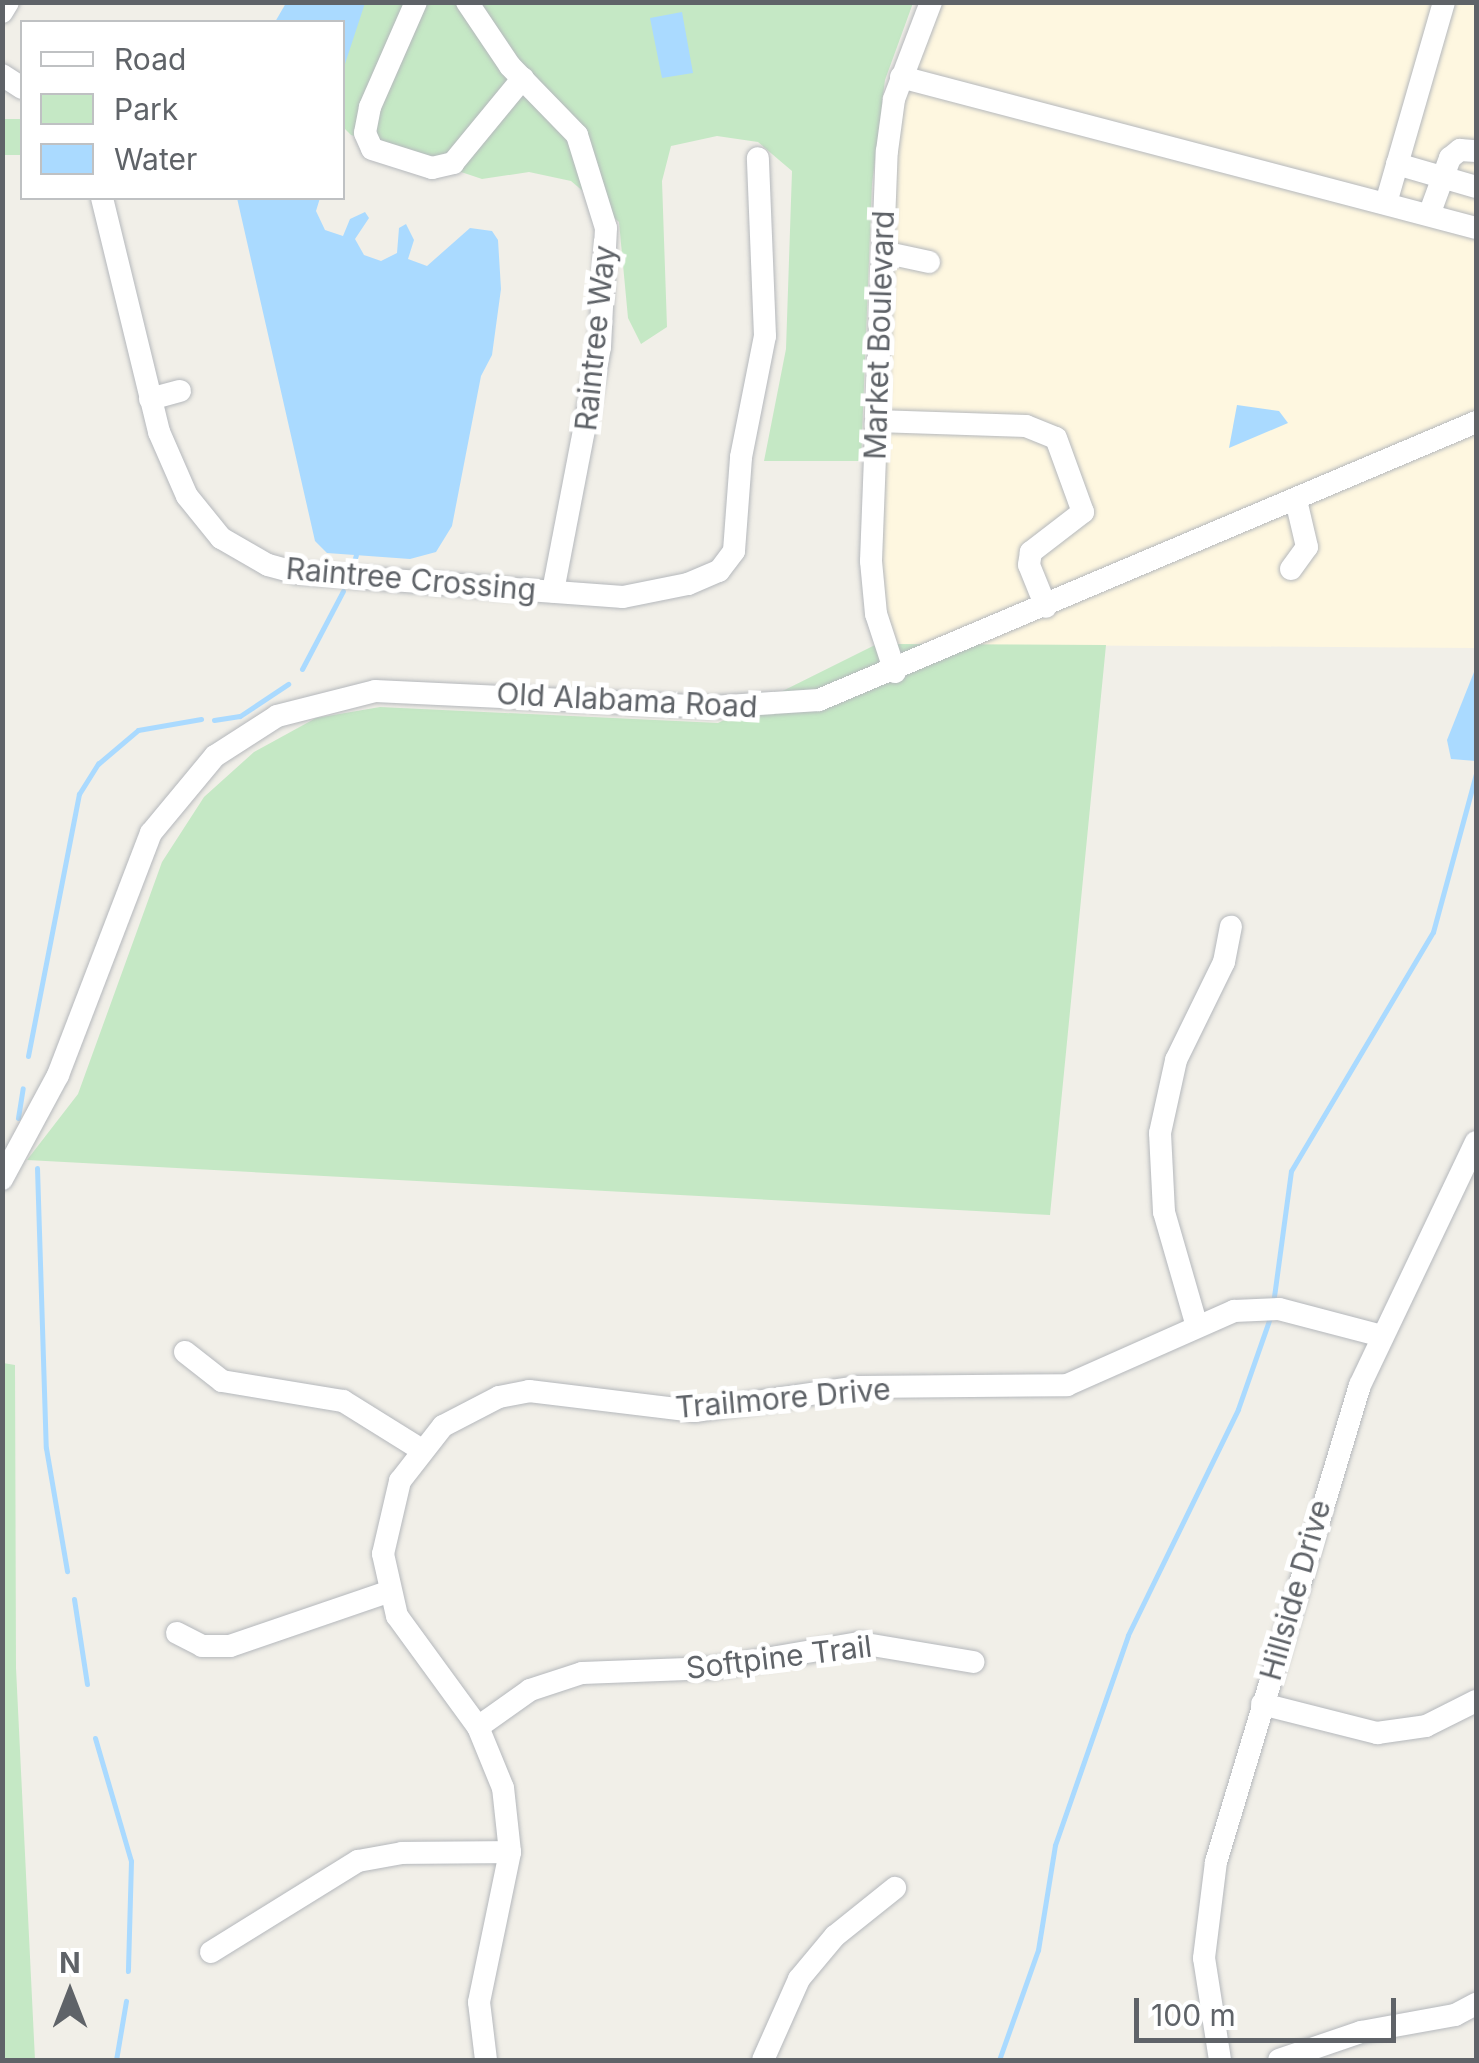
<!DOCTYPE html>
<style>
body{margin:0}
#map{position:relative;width:1479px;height:2063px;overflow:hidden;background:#f1efe8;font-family:Inter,sans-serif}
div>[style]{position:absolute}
.commercial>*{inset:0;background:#fef7e0}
.green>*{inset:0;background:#c5e8c5}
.water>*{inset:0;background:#aadaff}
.stream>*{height:5px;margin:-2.5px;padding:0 2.5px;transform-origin:2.5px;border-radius:2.5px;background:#aadaff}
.roads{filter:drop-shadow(0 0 2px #b5b8bc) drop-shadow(0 0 2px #b5b8bc)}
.minor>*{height:22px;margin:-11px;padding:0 11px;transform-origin:11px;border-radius:11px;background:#fff}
span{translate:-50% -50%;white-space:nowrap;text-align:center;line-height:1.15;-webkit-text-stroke:10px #fff;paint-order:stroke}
.street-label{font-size:30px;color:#5f6368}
.frame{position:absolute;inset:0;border:5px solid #5f6368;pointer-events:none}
.legend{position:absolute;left:20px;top:20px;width:325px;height:180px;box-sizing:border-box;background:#fff;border:2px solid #bfc1c3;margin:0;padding:12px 18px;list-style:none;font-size:30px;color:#5f6368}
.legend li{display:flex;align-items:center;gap:20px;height:50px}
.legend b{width:50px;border:2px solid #bfc1c3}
.north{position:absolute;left:20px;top:1943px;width:100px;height:100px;-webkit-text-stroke:8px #fff;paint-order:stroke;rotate:0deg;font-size:28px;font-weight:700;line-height:40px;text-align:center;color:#5f6368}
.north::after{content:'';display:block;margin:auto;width:35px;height:45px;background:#5f6368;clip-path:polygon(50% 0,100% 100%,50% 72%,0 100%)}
.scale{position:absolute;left:1134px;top:1998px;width:262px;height:45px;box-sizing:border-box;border:5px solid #5f6368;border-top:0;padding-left:12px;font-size:30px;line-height:35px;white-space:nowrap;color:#5f6368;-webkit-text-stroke:8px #fff;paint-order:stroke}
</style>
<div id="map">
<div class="commercial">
<div style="clip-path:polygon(925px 3px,1476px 3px,1476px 648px,877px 644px,899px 71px)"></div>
</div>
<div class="green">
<div style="clip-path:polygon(319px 3px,913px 3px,885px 80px,872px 184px,861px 461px,764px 461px,786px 349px,792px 171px,758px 142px,717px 136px,671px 146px,662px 181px,667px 327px,641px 344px,628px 318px,619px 222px,571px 181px,529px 172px,482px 179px,351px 135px,343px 127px,342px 22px)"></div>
<div style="clip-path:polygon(3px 119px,22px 119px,22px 155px,3px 155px)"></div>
<div style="clip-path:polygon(877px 644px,1106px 645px,1050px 1215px,27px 1160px,78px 1094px,162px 862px,204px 797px,254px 752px,316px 718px,380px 707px,718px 723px)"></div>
<div style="clip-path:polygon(3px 1363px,15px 1365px,16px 1668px,35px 2060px,2px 2060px)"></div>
</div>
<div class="water">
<div style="clip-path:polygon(286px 3px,365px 3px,343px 70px,342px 22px,275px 22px)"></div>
<div style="clip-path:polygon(682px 12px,693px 73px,662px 78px,650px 18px)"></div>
<div style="clip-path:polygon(237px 198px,320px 198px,316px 211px,325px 230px,343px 236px,350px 219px,365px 212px,369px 218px,355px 239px,364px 255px,381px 261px,397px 253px,399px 228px,406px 224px,414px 240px,408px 259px,427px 266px,470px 228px,492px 231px,498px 240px,501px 289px,492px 355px,481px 376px,452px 526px,436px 552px,410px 559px,327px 553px,315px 541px)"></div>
<div style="clip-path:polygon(1237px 405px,1279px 411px,1288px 423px,1229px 448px)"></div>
<div style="clip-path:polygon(1476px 667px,1476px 761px,1451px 759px,1447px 740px)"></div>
</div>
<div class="stream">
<div style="left:354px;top:561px;width:6px;rotate:-72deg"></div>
<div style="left:302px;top:669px;width:88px;rotate:-62.3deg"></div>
<div style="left:214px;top:720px;width:26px;rotate:-9deg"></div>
<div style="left:240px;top:716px;width:58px;rotate:-33.7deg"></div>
<div style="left:28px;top:1056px;width:267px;rotate:-79deg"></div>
<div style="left:79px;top:794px;width:36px;rotate:-58deg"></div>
<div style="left:98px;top:764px;width:52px;rotate:-40.4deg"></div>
<div style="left:138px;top:730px;width:64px;rotate:-9.9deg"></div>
<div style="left:18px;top:1118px;width:30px;rotate:-81deg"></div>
<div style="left:37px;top:1168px;width:280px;rotate:88.2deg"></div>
<div style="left:46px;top:1448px;width:125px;rotate:80.3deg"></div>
<div style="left:1273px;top:1304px;width:134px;rotate:-82.3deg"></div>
<div style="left:1291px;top:1171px;width:278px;rotate:-59.3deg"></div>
<div style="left:1433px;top:932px;width:164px;rotate:-74.8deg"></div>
<div style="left:74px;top:1599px;width:86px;rotate:81.3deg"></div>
<div style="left:95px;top:1738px;width:128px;rotate:73.7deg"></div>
<div style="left:131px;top:1861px;width:110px;rotate:91.6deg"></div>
<div style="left:116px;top:2060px;width:60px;rotate:-80.4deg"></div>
<div style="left:999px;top:2060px;width:117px;rotate:-70.5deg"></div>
<div style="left:1038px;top:1950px;width:106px;rotate:-80.8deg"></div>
<div style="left:1055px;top:1845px;width:222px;rotate:-70.8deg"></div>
<div style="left:1128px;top:1635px;width:251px;rotate:-64deg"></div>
<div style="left:1238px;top:1409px;width:100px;rotate:-70.7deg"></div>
</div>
<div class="roads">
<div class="minor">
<div style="left:416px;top:2px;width:115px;rotate:113.7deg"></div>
<div style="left:370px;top:107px;width:26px;rotate:101deg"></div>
<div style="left:365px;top:133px;width:17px;rotate:66deg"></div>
<div style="left:372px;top:149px;width:63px;rotate:17.6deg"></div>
<div style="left:432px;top:168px;width:22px;rotate:-13deg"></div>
<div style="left:453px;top:163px;width:110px;rotate:-50.5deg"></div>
<div style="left:467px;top:2px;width:77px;rotate:56.1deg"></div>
<div style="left:510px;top:66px;width:96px;rotate:45.8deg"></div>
<div style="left:577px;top:135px;width:97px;rotate:72.7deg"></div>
<div style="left:606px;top:228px;width:119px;rotate:92.9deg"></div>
<div style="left:600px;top:347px;width:249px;rotate:100.9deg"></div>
<div style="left:2px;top:12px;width:12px;rotate:-59deg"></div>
<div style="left:2px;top:75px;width:24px;rotate:33deg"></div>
<div style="left:901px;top:77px;width:594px;rotate:14.71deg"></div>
<div style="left:1397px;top:164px;width:82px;rotate:16.2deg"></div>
<div style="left:102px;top:198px;width:241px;rotate:76.3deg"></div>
<div style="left:159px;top:432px;width:70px;rotate:66.4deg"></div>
<div style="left:187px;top:496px;width:54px;rotate:51deg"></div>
<div style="left:221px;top:538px;width:54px;rotate:29.9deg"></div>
<div style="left:268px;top:565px;width:30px;rotate:15deg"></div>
<div style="left:297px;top:573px;width:327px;rotate:4.2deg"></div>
<div style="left:623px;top:597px;width:66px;rotate:-11.3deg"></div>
<div style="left:688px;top:584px;width:34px;rotate:-23deg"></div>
<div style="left:719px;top:571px;width:25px;rotate:-53deg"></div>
<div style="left:734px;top:551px;width:94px;rotate:-85.7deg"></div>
<div style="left:741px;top:457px;width:123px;rotate:-78.8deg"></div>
<div style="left:765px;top:336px;width:178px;rotate:-92.3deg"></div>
<div style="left:1386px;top:203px;width:209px;rotate:-73.9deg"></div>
<div style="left:1429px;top:215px;width:61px;rotate:-69.8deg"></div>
<div style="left:1450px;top:158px;width:13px;rotate:-39deg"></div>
<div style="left:1460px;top:150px;width:16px;rotate:4deg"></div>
<div style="left:883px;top:252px;width:47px;rotate:12.3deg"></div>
<div style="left:150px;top:399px;width:31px;rotate:-15deg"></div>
<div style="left:876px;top:421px;width:150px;rotate:1.9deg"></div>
<div style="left:1026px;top:426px;width:32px;rotate:22deg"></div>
<div style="left:1056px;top:438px;width:79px;rotate:70deg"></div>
<div style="left:1083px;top:512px;width:66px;rotate:142.4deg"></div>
<div style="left:1031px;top:552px;width:13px;rotate:99deg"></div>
<div style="left:1029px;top:565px;width:45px;rotate:68deg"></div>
<div style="left:1291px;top:569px;width:27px;rotate:-54deg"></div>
<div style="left:1307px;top:547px;width:48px;rotate:-103.2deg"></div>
<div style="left:895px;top:672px;width:61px;rotate:-108.1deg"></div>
<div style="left:876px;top:614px;width:53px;rotate:-95.4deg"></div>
<div style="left:871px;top:561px;width:410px;rotate:-87.8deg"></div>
<div style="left:887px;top:151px;width:52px;rotate:-82.3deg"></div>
<div style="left:894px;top:99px;width:104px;rotate:-69.1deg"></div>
<div style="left:2px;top:1179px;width:118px;rotate:-61.7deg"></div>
<div style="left:58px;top:1075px;width:259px;rotate:-69deg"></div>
<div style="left:151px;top:833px;width:100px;rotate:-50.3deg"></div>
<div style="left:215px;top:756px;width:74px;rotate:-32.8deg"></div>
<div style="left:277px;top:716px;width:101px;rotate:-14.3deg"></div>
<div style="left:375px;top:691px;width:338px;rotate:2.7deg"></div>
<div style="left:713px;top:707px;width:106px;rotate:-3.8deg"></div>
<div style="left:819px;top:700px;width:713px;rotate:-22.93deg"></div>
<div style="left:1196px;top:1323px;width:116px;rotate:-106.1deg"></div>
<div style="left:1164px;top:1212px;width:79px;rotate:-92.9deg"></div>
<div style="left:1160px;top:1133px;width:75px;rotate:-77.6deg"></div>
<div style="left:1176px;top:1060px;width:109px;rotate:-63.9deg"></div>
<div style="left:1224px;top:962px;width:36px;rotate:-79deg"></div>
<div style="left:185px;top:1352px;width:47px;rotate:38.1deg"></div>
<div style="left:222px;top:1381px;width:123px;rotate:9.4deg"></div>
<div style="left:343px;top:1401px;width:91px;rotate:31.9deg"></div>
<div style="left:177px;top:1633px;width:28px;rotate:27deg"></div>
<div style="left:202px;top:1646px;width:28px"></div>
<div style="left:230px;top:1646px;width:167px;rotate:-18.9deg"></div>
<div style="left:1262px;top:1704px;width:119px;rotate:14.2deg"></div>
<div style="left:1377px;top:1733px;width:49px;rotate:-8.1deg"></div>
<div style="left:1426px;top:1726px;width:56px;rotate:-26.6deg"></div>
<div style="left:478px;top:1727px;width:64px;rotate:-35.4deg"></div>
<div style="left:530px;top:1690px;width:55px;rotate:-18.1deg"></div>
<div style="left:582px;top:1673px;width:131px;rotate:-2.2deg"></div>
<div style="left:713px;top:1668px;width:149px;rotate:-9.7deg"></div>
<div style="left:860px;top:1643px;width:115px;rotate:9.5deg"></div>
<div style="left:211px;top:1952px;width:173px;rotate:-31.8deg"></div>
<div style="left:358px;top:1861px;width:45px;rotate:-10.3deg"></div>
<div style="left:402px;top:1853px;width:108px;rotate:-0.5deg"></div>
<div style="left:486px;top:2060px;width:58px;rotate:-96.9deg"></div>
<div style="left:479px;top:2002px;width:153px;rotate:-78.3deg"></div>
<div style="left:510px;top:1852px;width:64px;rotate:-96.2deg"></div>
<div style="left:503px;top:1788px;width:66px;rotate:-112.3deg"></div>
<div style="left:478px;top:1727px;width:137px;rotate:-126.1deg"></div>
<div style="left:397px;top:1616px;width:64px;rotate:-102.7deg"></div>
<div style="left:383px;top:1554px;width:75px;rotate:-76.9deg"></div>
<div style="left:400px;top:1481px;width:70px;rotate:-52deg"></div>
<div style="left:443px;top:1426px;width:63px;rotate:-27.4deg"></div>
<div style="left:499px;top:1397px;width:31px;rotate:-11deg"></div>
<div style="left:529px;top:1391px;width:167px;rotate:6.9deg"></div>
<div style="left:695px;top:1411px;width:164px;rotate:-8.4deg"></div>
<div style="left:857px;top:1387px;width:210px;rotate:-0.5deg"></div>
<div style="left:1067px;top:1385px;width:183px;rotate:-23.9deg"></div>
<div style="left:1234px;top:1311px;width:45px;rotate:-2.5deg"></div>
<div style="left:1279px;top:1309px;width:106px;rotate:14.7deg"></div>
<div style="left:763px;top:2060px;width:89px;rotate:-66deg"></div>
<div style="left:799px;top:1979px;width:56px;rotate:-50.1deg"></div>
<div style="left:835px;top:1936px;width:77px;rotate:-38.7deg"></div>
<div style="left:1220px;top:2060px;width:103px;rotate:-98.9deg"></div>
<div style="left:1204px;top:1958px;width:97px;rotate:-82.9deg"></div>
<div style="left:1216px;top:1862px;width:498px;rotate:-73.2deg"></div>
<div style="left:1360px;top:1385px;width:269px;rotate:-64.5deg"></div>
<div style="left:1279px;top:2060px;width:87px;rotate:-18.9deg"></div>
<div style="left:1361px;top:2032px;width:96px;rotate:-10.3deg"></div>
<div style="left:1455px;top:2015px;width:24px;rotate:-28deg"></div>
</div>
</div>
<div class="street-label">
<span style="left:879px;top:335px;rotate:-88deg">Market Boulevard</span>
<span style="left:595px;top:338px;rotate:-84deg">Raintree Way</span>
<span style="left:411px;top:579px;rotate:5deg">Raintree Crossing</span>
<span style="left:627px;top:700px;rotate:3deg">Old Alabama Road</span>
<span style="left:783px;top:1398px;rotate:-5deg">Trailmore Drive</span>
<span style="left:1295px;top:1590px;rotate:-74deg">Hillside Drive</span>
<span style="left:779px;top:1657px;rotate:-7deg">Softpine Trail</span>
</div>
<div class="frame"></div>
<ul class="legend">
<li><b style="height:12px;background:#fff"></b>Road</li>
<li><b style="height:28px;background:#c5e8c5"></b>Park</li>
<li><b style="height:28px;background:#aadaff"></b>Water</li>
</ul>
<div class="north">N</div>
<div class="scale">100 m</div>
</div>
